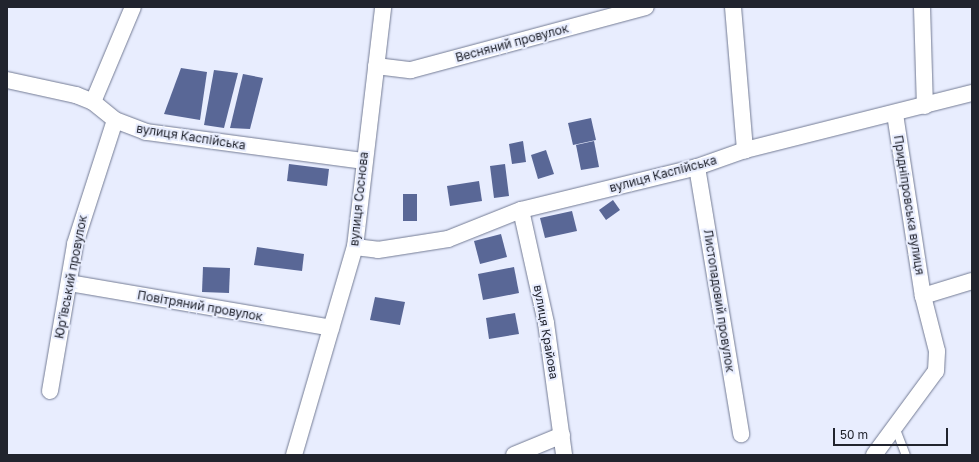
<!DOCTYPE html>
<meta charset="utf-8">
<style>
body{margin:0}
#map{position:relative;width:979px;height:462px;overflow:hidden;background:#e8edfe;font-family:"Golos Text",sans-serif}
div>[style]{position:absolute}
.building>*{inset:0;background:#596796}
.roads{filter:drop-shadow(0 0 1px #737b94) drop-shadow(0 0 1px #737b94)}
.service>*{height:8px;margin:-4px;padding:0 4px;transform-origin:4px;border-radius:4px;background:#fff}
.minor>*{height:16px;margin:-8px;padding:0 8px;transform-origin:8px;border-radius:8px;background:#fff}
span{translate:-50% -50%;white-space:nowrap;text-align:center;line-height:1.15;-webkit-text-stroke:4px #e8edfe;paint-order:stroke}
.street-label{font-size:12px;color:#21242e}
.frame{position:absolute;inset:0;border:8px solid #21242e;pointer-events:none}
.scale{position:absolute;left:833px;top:428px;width:115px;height:18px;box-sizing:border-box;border:2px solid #21242e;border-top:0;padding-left:5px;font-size:12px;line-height:14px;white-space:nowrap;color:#21242e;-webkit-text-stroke:3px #e8edfe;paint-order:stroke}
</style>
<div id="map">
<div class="building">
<div style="clip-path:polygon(181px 68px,207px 72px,200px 120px,164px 114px)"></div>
<div style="clip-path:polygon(214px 70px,238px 73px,224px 128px,204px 125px)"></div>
<div style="clip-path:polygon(243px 74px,263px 78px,250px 129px,230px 128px)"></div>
<div style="clip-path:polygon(591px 118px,596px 140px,573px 145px,568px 123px)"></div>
<div style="clip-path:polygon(523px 141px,526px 162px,512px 164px,509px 144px)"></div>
<div style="clip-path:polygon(594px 141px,599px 167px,581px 170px,576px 145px)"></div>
<div style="clip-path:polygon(546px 150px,554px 174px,538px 179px,531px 155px)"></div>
<div style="clip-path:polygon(289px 164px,329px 169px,327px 186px,287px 181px)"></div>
<div style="clip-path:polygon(505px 164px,509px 196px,494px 198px,490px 166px)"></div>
<div style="clip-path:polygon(479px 181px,482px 201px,450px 206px,447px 186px)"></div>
<div style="clip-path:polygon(403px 194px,417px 194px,417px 221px,403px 221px)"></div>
<div style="clip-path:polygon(613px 200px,620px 210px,606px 220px,599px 210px)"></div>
<div style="clip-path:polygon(572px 211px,577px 231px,545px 238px,540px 218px)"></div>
<div style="clip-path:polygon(501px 234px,507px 257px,480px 264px,474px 241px)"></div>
<div style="clip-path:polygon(257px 247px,304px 254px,302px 271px,254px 265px)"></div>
<div style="clip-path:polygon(203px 267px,230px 268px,229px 293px,202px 292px)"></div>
<div style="clip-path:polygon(514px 267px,519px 293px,483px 300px,478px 274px)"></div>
<div style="clip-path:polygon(375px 297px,405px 302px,400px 325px,370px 320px)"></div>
<div style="clip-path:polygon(515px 313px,519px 334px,489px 339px,486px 318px)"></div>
</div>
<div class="roads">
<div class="service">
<div style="left:895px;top:427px;width:30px;rotate:69deg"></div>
</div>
<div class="minor">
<div style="left:733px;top:7px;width:144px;rotate:85.2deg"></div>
<div style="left:922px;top:7px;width:99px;rotate:88.3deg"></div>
<div style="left:376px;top:66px;width:35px;rotate:7deg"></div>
<div style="left:411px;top:70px;width:243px;rotate:-15deg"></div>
<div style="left:7px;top:80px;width:71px;rotate:12.3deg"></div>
<div style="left:76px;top:95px;width:18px;rotate:22deg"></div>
<div style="left:93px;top:102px;width:28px;rotate:39deg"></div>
<div style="left:115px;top:120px;width:33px;rotate:21deg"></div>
<div style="left:146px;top:132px;width:218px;rotate:7.6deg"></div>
<div style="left:93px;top:102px;width:103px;rotate:-67.2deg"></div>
<div style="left:895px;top:114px;width:184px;rotate:81.3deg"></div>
<div style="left:697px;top:167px;width:271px;rotate:80.6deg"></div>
<div style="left:521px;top:210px;width:116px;rotate:77.5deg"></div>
<div style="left:546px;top:323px;width:133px;rotate:82.2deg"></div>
<div style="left:355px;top:247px;width:23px;rotate:7deg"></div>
<div style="left:378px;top:250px;width:71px;rotate:-8.9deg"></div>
<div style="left:448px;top:239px;width:79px;rotate:-21.7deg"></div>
<div style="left:521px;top:210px;width:181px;rotate:-13.7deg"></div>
<div style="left:697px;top:167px;width:51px;rotate:-19.5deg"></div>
<div style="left:745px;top:150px;width:234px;rotate:-14.1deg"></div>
<div style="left:69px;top:283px;width:266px;rotate:9.7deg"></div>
<div style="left:50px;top:391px;width:149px;rotate:-80.3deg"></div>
<div style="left:75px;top:244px;width:130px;rotate:-72.1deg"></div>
<div style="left:294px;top:455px;width:217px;rotate:-73.7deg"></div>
<div style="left:355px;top:247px;width:242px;rotate:-83.3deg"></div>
<div style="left:514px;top:455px;width:52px;rotate:-22.6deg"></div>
<div style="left:874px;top:455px;width:104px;rotate:-53.6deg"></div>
<div style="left:936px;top:371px;width:20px;rotate:-87deg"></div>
<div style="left:937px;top:351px;width:57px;rotate:-104.3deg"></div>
<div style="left:923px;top:296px;width:51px;rotate:-17deg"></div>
</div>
</div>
<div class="street-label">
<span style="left:512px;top:43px;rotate:-15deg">Весняний провулок</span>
<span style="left:191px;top:137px;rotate:9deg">вулиця Каспійська</span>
<span style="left:663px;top:174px;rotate:-15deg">вулиця Каспійська</span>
<span style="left:359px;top:199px;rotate:-84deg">вулиця Соснова</span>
<span style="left:909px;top:205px;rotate:81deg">Придніпровська вулиця</span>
<span style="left:71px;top:277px;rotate:-79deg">Юр’ївський провулок</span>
<span style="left:719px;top:301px;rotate:81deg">Листопадовий провулок</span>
<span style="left:200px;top:306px;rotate:10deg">Повітряний провулок</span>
<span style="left:546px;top:332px;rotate:80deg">вулиця Крайова</span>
</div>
<div class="frame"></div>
<div class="scale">50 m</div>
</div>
